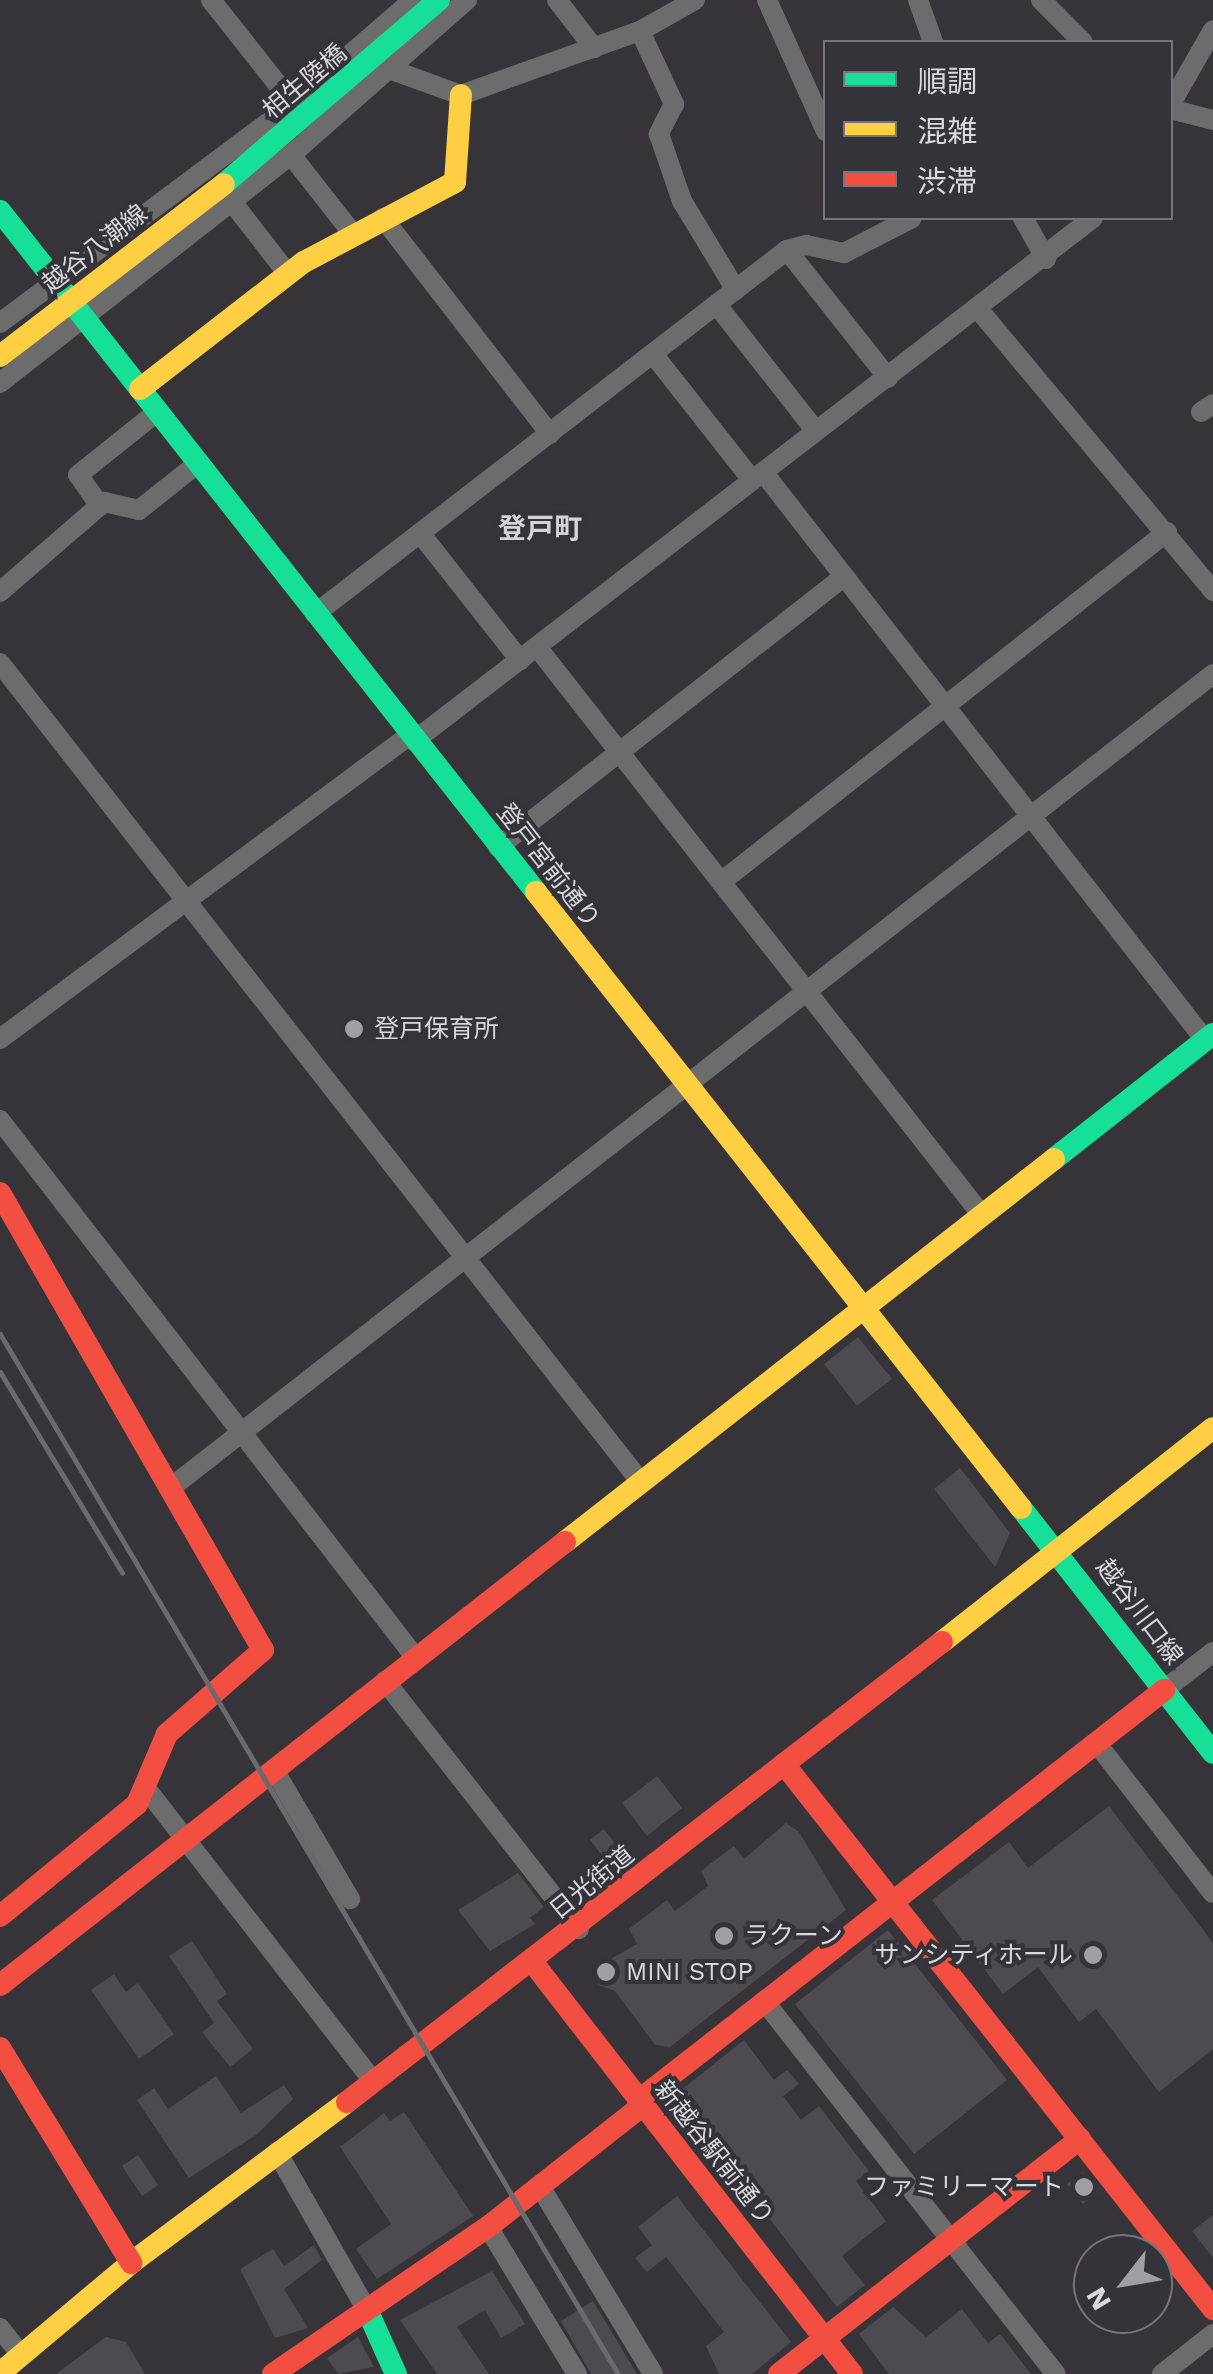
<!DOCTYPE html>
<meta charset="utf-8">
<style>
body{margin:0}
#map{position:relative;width:1213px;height:2374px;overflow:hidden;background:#363439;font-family:"Work Sans","Noto Sans JP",sans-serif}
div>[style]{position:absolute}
.building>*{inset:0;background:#4d4b4f}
.street>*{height:20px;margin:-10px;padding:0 10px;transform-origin:10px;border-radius:10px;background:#6d6c6d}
.fast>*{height:22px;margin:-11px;padding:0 11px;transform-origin:11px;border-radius:11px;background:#16e098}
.slow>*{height:22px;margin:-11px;padding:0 11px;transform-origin:11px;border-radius:11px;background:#ffcf43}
.jam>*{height:22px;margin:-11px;padding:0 11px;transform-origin:11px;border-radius:11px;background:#f24e42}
.rail>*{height:5px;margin:-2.5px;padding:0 2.5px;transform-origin:2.5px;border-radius:2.5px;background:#6c6a6c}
.slow-bridge>*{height:22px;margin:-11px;padding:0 11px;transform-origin:11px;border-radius:11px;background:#ffcf43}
.dots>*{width:28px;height:28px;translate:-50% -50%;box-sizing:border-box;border:5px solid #35333a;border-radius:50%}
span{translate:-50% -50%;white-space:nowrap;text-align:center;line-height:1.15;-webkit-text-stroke:8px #35333a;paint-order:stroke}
.street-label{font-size:25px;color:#dad8dd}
.poi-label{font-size:25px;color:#dad8dd}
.left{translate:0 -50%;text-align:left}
.right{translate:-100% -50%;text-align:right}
.neighbourhood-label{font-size:28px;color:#d5d2da;font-weight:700}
.legend{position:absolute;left:823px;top:40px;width:350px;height:180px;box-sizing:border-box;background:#35333a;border:2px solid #77757b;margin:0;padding:12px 18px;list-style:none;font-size:30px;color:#dad8dd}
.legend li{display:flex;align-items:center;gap:20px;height:50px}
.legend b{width:50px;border:2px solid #77757b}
.north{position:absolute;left:1073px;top:2234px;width:100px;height:100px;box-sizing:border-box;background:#35333a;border:2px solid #77757b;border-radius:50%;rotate:239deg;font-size:28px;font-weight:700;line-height:40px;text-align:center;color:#dad8dd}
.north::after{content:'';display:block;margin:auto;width:35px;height:45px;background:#a19fa4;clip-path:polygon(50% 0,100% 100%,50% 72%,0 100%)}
</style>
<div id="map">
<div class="building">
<div style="clip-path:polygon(858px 1337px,892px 1379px,857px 1406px,824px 1364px)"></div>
<div style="clip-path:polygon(960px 1468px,1010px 1533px,995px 1567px,934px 1489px)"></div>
<div style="clip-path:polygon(657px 1776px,682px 1808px,647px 1836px,622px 1803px)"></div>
<div style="clip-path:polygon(1109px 1806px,1213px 1943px,1213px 2049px,1159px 2092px,1096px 2009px,1079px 2022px,1038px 1967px,1003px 1994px,932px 1900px,1009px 1842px,1028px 1868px)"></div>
<div style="clip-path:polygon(786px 1823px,799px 1832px,846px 1910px,670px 2047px,655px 2045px,615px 1991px,598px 1985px,597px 1967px,637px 1944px,629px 1929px,667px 1900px,675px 1911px,708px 1886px,701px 1871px,734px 1846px,744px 1859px)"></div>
<div style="clip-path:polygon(604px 1829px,625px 1857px,611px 1867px,590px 1840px)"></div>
<div style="clip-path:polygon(518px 1873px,544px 1907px,530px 1918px,535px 1924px,490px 1951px,458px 1910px)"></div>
<div style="clip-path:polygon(888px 1930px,1007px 2080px,914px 2154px,795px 2004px)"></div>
<div style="clip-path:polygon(192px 1941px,227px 1994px,217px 2001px,253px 2049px,230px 2067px,202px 2032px,214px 2023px,169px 1956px)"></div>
<div style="clip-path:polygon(114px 1974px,126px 1992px,138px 1983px,174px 2034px,139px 2059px,91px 1990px)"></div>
<div style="clip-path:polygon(744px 2040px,774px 2080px,787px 2070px,799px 2084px,783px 2096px,801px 2120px,819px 2106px,869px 2171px,856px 2181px,886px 2221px,842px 2256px,865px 2285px,837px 2307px,675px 2095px)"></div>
<div style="clip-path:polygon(216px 2076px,241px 2113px,284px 2085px,293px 2099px,256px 2135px,189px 2178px,137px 2100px,154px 2088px,168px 2109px)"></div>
<div style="clip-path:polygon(404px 2112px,473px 2216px,377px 2279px,356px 2249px,391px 2224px,340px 2147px,384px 2113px,390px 2121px)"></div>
<div style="clip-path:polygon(138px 2155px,158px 2185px,142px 2196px,122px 2166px)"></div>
<div style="clip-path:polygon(1083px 2172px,1098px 2192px,1083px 2204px,1067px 2184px)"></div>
<div style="clip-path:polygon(677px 2196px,791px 2342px,752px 2374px,719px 2374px,706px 2346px,724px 2332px,666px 2257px,647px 2272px,635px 2258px,652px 2245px,638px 2227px)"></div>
<div style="clip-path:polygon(1213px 2215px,1213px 2258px,1192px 2231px)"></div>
<div style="clip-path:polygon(314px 2245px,322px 2260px,284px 2289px,308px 2328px,275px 2338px,240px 2269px,273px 2249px,284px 2266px)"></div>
<div style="clip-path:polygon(492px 2271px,525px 2324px,501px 2338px,485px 2310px,457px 2327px,489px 2374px,437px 2374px,400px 2320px)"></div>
<div style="clip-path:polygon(593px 2301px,637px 2374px,591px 2374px,561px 2321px)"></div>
<div style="clip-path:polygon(893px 2307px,926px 2337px,962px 2309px,988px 2343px,1000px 2334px,1031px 2374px,889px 2374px,859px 2334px)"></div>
<div style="clip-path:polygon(106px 2337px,126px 2342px,145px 2374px,56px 2374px)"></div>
<div style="clip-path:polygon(358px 2337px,374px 2367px,338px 2374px,327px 2358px)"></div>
</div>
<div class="street">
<div style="left:211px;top:0;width:132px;rotate:51.7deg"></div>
<div style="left:557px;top:0;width:61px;rotate:52.4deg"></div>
<div style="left:767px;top:0;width:144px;rotate:65.8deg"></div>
<div style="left:918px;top:0;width:45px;rotate:70.3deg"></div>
<div style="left:1041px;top:0;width:59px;rotate:45deg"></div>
<div style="left:640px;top:31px;width:81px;rotate:65deg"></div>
<div style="left:674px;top:104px;width:34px;rotate:117deg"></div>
<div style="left:659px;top:134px;width:71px;rotate:71.1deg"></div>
<div style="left:682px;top:201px;width:104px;rotate:58.8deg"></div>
<div style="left:392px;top:70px;width:73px;rotate:19.9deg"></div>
<div style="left:461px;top:95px;width:190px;rotate:-19.7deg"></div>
<div style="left:640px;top:31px;width:63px;rotate:-29.4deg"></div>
<div style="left:1170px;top:105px;width:86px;rotate:-60.2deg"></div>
<div style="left:1170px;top:109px;width:44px;rotate:14.3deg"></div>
<div style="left:291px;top:155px;width:100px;rotate:51.9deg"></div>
<div style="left:232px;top:202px;width:91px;rotate:52.1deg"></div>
<div style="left:383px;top:218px;width:273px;rotate:52.3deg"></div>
<div style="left:1023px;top:218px;width:47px;rotate:60.7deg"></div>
<div style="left:787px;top:250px;width:163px;rotate:51.7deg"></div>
<div style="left:717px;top:305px;width:159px;rotate:51.9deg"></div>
<div style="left:979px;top:310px;width:366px;rotate:50.2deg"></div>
<div style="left:0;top:323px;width:366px;rotate:-36.8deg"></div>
<div style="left:293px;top:104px;width:159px;rotate:-40.9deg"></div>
<div style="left:653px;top:354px;width:160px;rotate:51.8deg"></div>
<div style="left:0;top:383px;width:370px;rotate:-38.1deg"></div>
<div style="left:291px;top:155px;width:235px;rotate:-41.4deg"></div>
<div style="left:1201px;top:412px;width:14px;rotate:-34deg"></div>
<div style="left:763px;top:472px;width:720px;rotate:52.11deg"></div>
<div style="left:100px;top:506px;width:38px;rotate:-125deg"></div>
<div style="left:78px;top:475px;width:101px;rotate:-38.6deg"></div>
<div style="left:420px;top:533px;width:162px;rotate:51.8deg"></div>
<div style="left:0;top:592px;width:138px;rotate:-40.9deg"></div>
<div style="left:104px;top:502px;width:36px;rotate:13deg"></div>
<div style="left:139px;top:510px;width:74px;rotate:-38.4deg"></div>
<div style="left:315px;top:614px;width:596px;rotate:-37.64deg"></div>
<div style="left:787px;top:250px;width:20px;rotate:-15deg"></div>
<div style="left:806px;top:245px;width:39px;rotate:12deg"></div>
<div style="left:844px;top:253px;width:76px;rotate:-27.2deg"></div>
<div style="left:537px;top:647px;width:720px;rotate:51.94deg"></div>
<div style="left:0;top:663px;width:1039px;rotate:51.96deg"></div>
<div style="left:414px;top:741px;width:857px;rotate:-37.61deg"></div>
<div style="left:498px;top:847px;width:439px;rotate:-38deg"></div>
<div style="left:721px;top:882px;width:567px;rotate:-38.12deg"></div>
<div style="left:0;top:1039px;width:510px;rotate:-36.56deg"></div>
<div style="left:0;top:1120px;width:679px;rotate:52.3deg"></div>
<div style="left:173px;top:1486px;width:1319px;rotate:-37.98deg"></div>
<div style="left:385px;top:1681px;width:315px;rotate:52deg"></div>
<div style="left:1164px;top:1690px;width:62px;rotate:-37.8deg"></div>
<div style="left:1098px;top:1745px;width:187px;rotate:52.2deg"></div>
<div style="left:274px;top:1770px;width:150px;rotate:59.5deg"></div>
<div style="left:148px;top:1791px;width:367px;rotate:52.2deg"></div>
<div style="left:765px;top:2002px;width:472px;rotate:52deg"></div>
<div style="left:277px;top:2152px;width:184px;rotate:60.4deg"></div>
<div style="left:541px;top:2188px;width:217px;rotate:58.9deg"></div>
<div style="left:488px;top:2227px;width:172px;rotate:58.8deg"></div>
<div style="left:0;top:2328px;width:34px;rotate:52deg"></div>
<div style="left:1162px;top:2374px;width:65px;rotate:-38.1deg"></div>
</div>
<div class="fast">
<div style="left:224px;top:184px;width:283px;rotate:-40.6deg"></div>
<div style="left:0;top:211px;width:867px;rotate:51.79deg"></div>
<div style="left:1054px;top:1159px;width:202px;rotate:-38.2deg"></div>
<div style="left:1021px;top:1508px;width:311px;rotate:51.9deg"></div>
<div style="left:368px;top:2312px;width:68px;rotate:65.7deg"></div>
</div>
<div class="slow">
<div style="left:140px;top:389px;width:207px;rotate:-37.8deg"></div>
<div style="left:304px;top:262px;width:171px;rotate:-27.9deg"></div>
<div style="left:455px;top:182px;width:87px;rotate:-86.1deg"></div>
<div style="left:536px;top:892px;width:784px;rotate:51.79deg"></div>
<div style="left:565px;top:1542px;width:621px;rotate:-38.07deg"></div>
<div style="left:942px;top:1642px;width:345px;rotate:-38.3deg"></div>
<div style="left:0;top:2373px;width:171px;rotate:-40deg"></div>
<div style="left:131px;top:2263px;width:269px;rotate:-36.7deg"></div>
</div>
<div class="jam">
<div style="left:0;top:1193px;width:527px;rotate:60.08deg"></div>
<div style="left:263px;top:1650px;width:128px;rotate:138.8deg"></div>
<div style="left:167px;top:1734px;width:76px;rotate:113.2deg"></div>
<div style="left:137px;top:1804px;width:177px;rotate:140.7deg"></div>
<div style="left:784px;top:1764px;width:694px;rotate:51.79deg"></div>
<div style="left:534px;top:1964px;width:519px;rotate:52.2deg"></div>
<div style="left:0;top:1985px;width:718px;rotate:-38.1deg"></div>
<div style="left:0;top:2048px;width:252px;rotate:58.6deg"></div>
<div style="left:638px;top:2101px;width:668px;rotate:-38deg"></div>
<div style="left:347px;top:2102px;width:752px;rotate:-37.71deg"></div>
<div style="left:273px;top:2374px;width:260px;rotate:-34.4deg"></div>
<div style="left:488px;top:2227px;width:196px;rotate:-38.2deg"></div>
<div style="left:779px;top:2374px;width:382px;rotate:-38deg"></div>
</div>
<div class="rail">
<div style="left:0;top:1334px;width:1210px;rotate:59.28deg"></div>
<div style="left:0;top:1372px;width:235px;rotate:58.7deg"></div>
</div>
<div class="slow-bridge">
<div style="left:0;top:356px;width:282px;rotate:-37.5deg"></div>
</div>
<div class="dots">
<div style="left:354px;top:1029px;background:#a19fa4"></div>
<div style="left:724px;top:1936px;background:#a19fa4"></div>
<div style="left:1093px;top:1955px;background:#a19fa4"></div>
<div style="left:606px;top:1972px;background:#a19fa4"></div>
<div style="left:1084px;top:2187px;background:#a19fa4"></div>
</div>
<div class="street-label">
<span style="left:305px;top:82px;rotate:-40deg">相生陸橋</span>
<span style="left:95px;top:249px;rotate:-38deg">越谷八潮線</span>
<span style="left:548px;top:866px;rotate:52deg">登戸宮前通り</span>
<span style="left:1139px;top:1612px;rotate:53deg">越谷川口線</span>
<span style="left:592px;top:1883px;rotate:-39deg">日光街道</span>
<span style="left:714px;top:2153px;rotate:52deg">新越谷駅前通り</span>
</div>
<div class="poi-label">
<span class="left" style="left:374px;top:1029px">登戸保育所</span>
<span class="left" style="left:744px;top:1936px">ラクーン</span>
<span class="right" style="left:1073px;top:1955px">サンシティホール</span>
<span class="left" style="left:626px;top:1972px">MINI STOP</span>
<span class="right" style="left:1064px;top:2187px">ファミリーマート</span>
</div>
<div class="neighbourhood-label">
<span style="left:540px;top:529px">登戸町</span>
</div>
<ul class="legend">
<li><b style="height:12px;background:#16e098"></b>順調</li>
<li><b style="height:12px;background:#ffcf43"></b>混雑</li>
<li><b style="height:12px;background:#f24e42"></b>渋滞</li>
</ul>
<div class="north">N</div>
</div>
